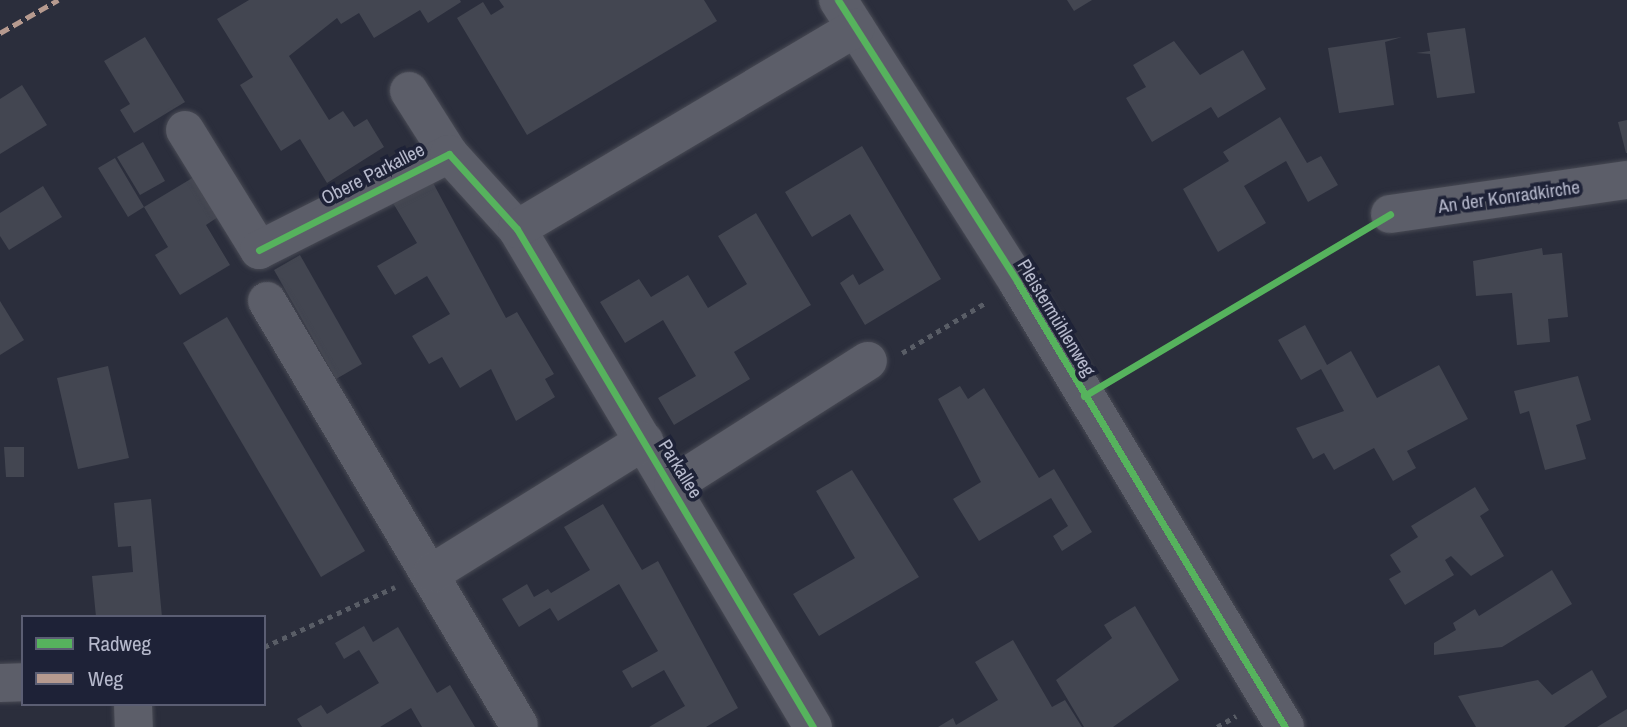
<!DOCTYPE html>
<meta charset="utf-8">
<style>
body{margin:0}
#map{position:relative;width:1627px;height:727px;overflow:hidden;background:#2b2e3c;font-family:"Archivo Narrow",sans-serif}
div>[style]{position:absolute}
.building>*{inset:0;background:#434651}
.path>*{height:4.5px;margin-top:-2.25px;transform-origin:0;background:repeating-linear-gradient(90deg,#595d66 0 5px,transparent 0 10px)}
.roads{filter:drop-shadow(0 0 2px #484a54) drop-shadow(0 0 2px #484a54)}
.minor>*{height:38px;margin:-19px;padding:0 19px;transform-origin:19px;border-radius:19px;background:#5c5e69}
.quiet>*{height:5px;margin-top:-2.5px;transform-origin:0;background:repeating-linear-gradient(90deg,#b69a8f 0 10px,transparent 0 15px)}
.cycleway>*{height:7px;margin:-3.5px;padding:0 3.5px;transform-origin:3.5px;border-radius:3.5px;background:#56b35d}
span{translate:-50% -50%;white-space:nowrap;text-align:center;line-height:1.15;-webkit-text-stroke:7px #1e2237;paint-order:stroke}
.street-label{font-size:19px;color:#b6b9cc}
.legend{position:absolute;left:21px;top:615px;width:245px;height:91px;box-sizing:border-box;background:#1e2237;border:2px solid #5b5e73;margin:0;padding:9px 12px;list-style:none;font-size:21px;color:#b6b9cc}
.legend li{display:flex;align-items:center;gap:14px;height:35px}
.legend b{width:35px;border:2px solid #5b5e73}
</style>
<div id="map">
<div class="building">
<div style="clip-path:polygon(249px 0,460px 0,461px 2px,428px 23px,420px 10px,374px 38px,359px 13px,341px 24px,337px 18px,289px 56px,329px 120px,343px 111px,354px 127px,367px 119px,384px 147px,327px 183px,300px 139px,281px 151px,240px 85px,253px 77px,217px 19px)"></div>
<div style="clip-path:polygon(499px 0,704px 0,717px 21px,527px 135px,457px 18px,483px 2px,491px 15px,504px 7px)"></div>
<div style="clip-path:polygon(1067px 0,1092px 0,1074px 11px)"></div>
<div style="clip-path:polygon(1465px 28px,1475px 93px,1437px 98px,1430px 54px,1416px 53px,1430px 51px,1427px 33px)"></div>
<div style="clip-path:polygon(145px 37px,185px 102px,134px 133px,120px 110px,130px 104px,104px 61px)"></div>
<div style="clip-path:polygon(1402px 37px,1385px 42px,1394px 105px,1339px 113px,1328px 48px)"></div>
<div style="clip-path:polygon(1174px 41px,1200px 75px,1243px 50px,1266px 89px,1218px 118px,1211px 107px,1152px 142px,1126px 98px,1146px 87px,1133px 65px)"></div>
<div style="clip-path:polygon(22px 85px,47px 125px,0 154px,0 99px)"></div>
<div style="clip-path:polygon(1280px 117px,1307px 163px,1321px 156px,1338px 185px,1308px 202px,1286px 161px,1244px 186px,1266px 223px,1218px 252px,1183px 189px,1229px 161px,1223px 152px)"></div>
<div style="clip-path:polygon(1627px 120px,1627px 153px,1626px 153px,1618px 122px)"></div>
<div style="clip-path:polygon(143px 142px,165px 181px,140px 195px,117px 157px)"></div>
<div style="clip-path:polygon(862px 146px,941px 279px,865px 325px,840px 283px,853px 274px,859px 285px,884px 270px,850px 214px,812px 237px,785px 192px)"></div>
<div style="clip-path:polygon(115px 158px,144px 207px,194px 177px,218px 217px,206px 225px,230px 265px,180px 295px,155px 255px,168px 247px,144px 207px,128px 217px,98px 168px)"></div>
<div style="clip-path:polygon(432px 181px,506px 318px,517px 312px,554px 374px,545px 379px,555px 397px,516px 421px,491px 369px,460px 388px,442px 357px,429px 364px,412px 336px,450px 314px,427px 276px,395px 295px,377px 266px,417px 243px,393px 203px)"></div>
<div style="clip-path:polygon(43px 186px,62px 217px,9px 250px,0 236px,0 213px)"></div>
<div style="clip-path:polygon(756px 213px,811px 305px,734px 352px,750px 379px,674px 425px,658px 398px,696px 376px,663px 320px,625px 343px,600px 302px,639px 279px,651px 297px,688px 275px,708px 308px,747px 284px,718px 236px)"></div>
<div style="clip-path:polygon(1542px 248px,1543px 255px,1562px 253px,1568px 317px,1548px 319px,1550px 342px,1517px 345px,1512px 293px,1476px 296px,1473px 261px)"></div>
<div style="clip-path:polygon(300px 255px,362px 364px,336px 379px,274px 270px)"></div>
<div style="clip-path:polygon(0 301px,24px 340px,0 355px)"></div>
<div style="clip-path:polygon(227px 317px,365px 551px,321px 577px,183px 343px)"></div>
<div style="clip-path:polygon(1305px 325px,1327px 365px,1351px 351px,1377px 398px,1439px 365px,1468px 419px,1407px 451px,1416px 468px,1393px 481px,1374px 448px,1334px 470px,1324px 453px,1313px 459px,1296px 428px,1344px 411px,1321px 369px,1301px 380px,1278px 340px)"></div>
<div style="clip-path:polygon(108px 366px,129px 458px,78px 469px,57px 378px)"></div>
<div style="clip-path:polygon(1578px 376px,1591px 420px,1576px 425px,1586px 459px,1545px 470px,1529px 411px,1520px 414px,1514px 391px)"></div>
<div style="clip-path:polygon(960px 386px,968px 399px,984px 388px,1039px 478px,1054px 469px,1092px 532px,1062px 551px,1053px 536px,1068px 526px,1051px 498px,979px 541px,953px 499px,981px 482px,938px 399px)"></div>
<div style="clip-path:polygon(4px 447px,24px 447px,24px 477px,6px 477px)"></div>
<div style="clip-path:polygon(852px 470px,919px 577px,819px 636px,793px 594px,855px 558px,816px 491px)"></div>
<div style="clip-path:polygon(1475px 487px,1489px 510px,1480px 516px,1504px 556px,1471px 576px,1451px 556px,1445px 560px,1454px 575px,1405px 605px,1389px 579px,1401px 572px,1390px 555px,1418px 537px,1411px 526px)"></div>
<div style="clip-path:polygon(151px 499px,162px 617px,96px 617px,92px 576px,133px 572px,131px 546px,118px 547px,114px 503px)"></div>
<div style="clip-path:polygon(603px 504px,642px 570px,658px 561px,738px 708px,706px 727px,649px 727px,685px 706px,664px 670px,632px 688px,622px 671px,658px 651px,619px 584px,558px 621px,550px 608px,519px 627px,502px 599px,527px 584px,534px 597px,548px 589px,551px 593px,590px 570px,564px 527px)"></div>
<div style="clip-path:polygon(1552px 570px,1572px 604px,1502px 647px,1434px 655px,1434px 643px,1456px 630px,1453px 623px,1475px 609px,1479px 616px)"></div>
<div style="clip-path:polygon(1135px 606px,1179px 680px,1113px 727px,1084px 727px,1056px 680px,1112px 638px,1104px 625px)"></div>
<div style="clip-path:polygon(364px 626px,373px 642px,398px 627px,437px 693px,450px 685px,475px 727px,422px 727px,411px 708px,380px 727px,302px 727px,297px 719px,321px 705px,327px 714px,379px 683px,359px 650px,344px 659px,335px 643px)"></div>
<div style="clip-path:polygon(1013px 640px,1052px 707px,1065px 700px,1082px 727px,938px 727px,953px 718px,956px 725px,998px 700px,975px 662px)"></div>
<div style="clip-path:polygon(1592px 670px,1607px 697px,1564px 727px,1476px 727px,1458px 696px,1538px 680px,1552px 695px)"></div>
<div style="clip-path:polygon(1627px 709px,1627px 727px,1597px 727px)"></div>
</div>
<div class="path">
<div style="left:902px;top:353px;width:99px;rotate:-31deg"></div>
<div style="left:264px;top:647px;width:144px;rotate:-24.6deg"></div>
<div style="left:1217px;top:727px;width:22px;rotate:-30deg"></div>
</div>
<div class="roads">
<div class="minor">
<div style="left:838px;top:0;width:335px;rotate:57.5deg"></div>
<div style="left:1018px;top:283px;width:518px;rotate:58.98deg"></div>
<div style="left:409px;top:91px;width:75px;rotate:57.6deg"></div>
<div style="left:185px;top:130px;width:141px;rotate:58.3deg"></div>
<div style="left:259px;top:250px;width:213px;rotate:-26.8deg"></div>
<div style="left:449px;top:154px;width:101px;rotate:47.8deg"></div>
<div style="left:517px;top:229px;width:579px;rotate:59.27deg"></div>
<div style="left:1390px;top:214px;width:239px;rotate:-8.2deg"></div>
<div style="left:517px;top:229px;width:394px;rotate:-30.7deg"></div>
<div style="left:267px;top:301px;width:493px;rotate:59.3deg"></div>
<div style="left:673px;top:485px;width:231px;rotate:-32.5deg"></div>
<div style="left:432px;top:573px;width:250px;rotate:-31.9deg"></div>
<div style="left:0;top:683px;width:23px;rotate:-2deg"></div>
<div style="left:133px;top:704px;width:23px;rotate:88deg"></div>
</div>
</div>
<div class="quiet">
<div style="left:0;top:33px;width:67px;rotate:-29.6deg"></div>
</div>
<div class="cycleway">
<div style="left:838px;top:0;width:335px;rotate:57.5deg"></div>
<div style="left:1018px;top:283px;width:518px;rotate:58.98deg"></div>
<div style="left:259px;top:250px;width:213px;rotate:-26.8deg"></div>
<div style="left:449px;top:154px;width:101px;rotate:47.8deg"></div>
<div style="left:517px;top:229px;width:579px;rotate:59.27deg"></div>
<div style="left:1084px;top:396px;width:356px;rotate:-30.7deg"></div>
</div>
<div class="street-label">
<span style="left:373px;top:174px;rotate:-27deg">Obere Parkallee</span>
<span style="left:1509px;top:197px;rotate:-8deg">An der Konradkirche</span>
<span style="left:1056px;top:318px;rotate:59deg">Pleistermühlenweg</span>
<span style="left:680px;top:469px;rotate:58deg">Parkallee</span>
</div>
<ul class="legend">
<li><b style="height:9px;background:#56b35d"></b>Radweg</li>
<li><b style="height:9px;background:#b69a8f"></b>Weg</li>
</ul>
</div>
